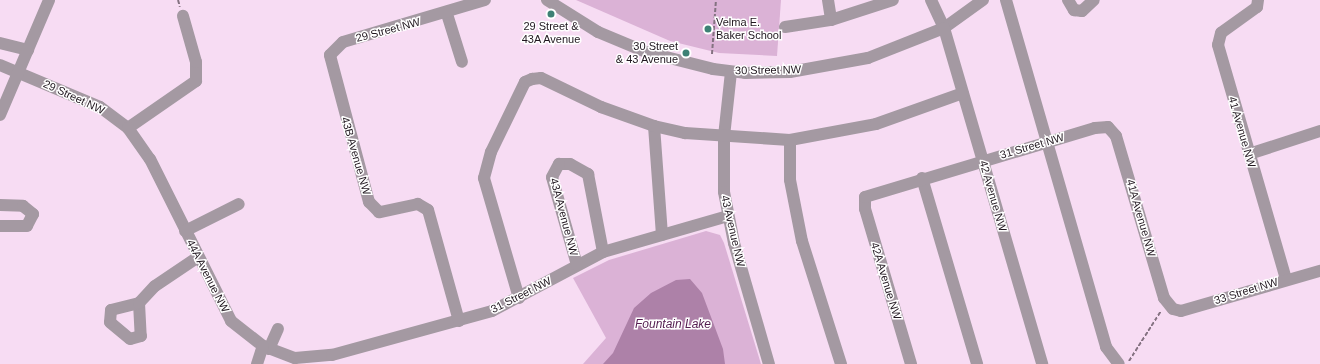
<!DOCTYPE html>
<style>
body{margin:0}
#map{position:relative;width:1320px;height:364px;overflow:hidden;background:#f7dcf3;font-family:Arial,sans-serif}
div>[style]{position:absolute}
.green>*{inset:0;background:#dbb2d6}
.water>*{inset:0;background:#ad81a8}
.path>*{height:2px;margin-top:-1px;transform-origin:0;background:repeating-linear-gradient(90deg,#847281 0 4px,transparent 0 6px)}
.minor>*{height:12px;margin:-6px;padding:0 6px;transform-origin:6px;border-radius:6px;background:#a499a2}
.dots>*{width:11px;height:11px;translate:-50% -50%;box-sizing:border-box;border:2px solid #fff;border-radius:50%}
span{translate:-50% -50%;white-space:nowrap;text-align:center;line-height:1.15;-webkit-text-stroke:3px #fff;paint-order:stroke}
.poi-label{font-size:11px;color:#20171f}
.left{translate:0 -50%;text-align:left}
.right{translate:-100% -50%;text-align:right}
.street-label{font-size:11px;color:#20171f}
.water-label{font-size:12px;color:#541d50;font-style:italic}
</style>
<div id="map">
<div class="green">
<div style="clip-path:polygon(576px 0,781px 0,777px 56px,719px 53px,670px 41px)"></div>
<div style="clip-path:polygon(706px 231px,720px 235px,724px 243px,761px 364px,583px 364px,606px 338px,573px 278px,609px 260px)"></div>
</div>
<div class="water">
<div style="clip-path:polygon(690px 279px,702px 293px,723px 349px,725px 364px,603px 364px,613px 353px,634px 308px,651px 293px,676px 280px)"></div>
</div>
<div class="path">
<div style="left:178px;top:0;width:7px;rotate:74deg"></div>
<div style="left:712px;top:54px;width:54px;rotate:-85.8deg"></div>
<div style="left:1129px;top:361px;width:59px;rotate:-57.4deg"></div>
</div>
<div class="minor">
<div style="left:547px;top:0;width:60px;rotate:32.1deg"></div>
<div style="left:598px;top:32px;width:52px;rotate:22.6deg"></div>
<div style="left:646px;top:52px;width:69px;rotate:14.2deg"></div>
<div style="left:713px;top:69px;width:32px;rotate:7deg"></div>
<div style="left:745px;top:73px;width:45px;rotate:-1.3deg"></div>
<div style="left:790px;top:72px;width:79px;rotate:-10.2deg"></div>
<div style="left:868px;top:58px;width:82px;rotate:-21.5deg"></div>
<div style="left:944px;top:28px;width:48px;rotate:-35.7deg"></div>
<div style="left:828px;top:0;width:20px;rotate:81deg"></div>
<div style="left:831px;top:20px;width:65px;rotate:-17.9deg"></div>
<div style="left:931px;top:0;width:31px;rotate:65deg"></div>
<div style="left:944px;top:28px;width:350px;rotate:73.7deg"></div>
<div style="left:1006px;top:0;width:361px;rotate:73.9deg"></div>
<div style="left:1106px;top:347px;width:21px;rotate:53deg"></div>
<div style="left:1068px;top:0;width:12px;rotate:59deg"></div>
<div style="left:1074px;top:10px;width:8px;rotate:7deg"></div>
<div style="left:1082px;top:11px;width:16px;rotate:-43deg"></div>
<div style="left:1258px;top:0;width:7px;rotate:98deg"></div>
<div style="left:1257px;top:7px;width:44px;rotate:144.2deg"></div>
<div style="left:1221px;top:33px;width:12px;rotate:104deg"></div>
<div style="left:1218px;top:45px;width:244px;rotate:73.8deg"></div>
<div style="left:447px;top:14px;width:50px;rotate:72.6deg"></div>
<div style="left:785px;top:27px;width:47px;rotate:-8.7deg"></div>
<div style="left:0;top:43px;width:29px;rotate:14deg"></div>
<div style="left:0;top:65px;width:108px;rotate:22.8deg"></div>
<div style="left:100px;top:107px;width:35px;rotate:37deg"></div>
<div style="left:128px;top:128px;width:83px;rotate:-34.7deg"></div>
<div style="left:196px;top:81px;width:19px;rotate:-90deg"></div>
<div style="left:196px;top:62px;width:48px;rotate:-105.8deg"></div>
<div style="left:731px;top:72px;width:64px;rotate:96.2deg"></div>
<div style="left:724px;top:136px;width:56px;rotate:90deg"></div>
<div style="left:724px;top:192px;width:52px;rotate:78.9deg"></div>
<div style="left:734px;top:243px;width:126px;rotate:73.9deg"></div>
<div style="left:0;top:115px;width:125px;rotate:-66.9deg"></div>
<div style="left:654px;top:126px;width:109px;rotate:85.8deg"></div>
<div style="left:128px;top:128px;width:38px;rotate:55deg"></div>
<div style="left:150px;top:159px;width:181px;rotate:63.4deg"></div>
<div style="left:231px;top:321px;width:41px;rotate:38deg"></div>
<div style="left:263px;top:346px;width:34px;rotate:21deg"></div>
<div style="left:295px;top:358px;width:37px;rotate:-5deg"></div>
<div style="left:332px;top:355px;width:166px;rotate:-15.4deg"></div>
<div style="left:492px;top:311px;width:126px;rotate:-28deg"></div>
<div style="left:603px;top:252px;width:130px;rotate:-16.1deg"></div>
<div style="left:790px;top:140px;width:40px;rotate:90deg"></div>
<div style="left:790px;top:180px;width:62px;rotate:78.9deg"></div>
<div style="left:802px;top:241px;width:129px;rotate:72.4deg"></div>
<div style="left:1249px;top:154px;width:75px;rotate:-17.9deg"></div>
<div style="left:922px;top:178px;width:194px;rotate:73.5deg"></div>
<div style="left:0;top:205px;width:23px;rotate:2deg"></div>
<div style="left:23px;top:206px;width:13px;rotate:39deg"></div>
<div style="left:33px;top:214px;width:13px;rotate:117deg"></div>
<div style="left:27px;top:226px;width:27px;rotate:180deg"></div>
<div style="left:185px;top:231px;width:60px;rotate:-26.6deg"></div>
<div style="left:577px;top:265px;width:91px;rotate:-105.9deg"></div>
<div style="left:552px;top:177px;width:15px;rotate:-62deg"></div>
<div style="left:559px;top:164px;width:11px"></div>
<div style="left:570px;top:164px;width:21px;rotate:29deg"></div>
<div style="left:588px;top:174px;width:79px;rotate:79.1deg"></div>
<div style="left:519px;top:298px;width:125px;rotate:-106.3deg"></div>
<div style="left:484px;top:178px;width:27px;rotate:-75deg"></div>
<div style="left:491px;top:152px;width:78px;rotate:-64.1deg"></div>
<div style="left:525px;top:82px;width:8px;rotate:-23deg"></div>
<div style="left:532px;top:79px;width:9px;rotate:-6deg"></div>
<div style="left:541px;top:78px;width:67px;rotate:25.8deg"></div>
<div style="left:601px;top:107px;width:56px;rotate:19.7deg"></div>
<div style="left:654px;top:126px;width:32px;rotate:13deg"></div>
<div style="left:685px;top:133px;width:105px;rotate:3.8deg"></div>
<div style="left:790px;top:140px;width:87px;rotate:-10.5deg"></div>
<div style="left:876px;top:124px;width:92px;rotate:-19.6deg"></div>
<div style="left:139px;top:303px;width:33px;rotate:87deg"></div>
<div style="left:141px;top:336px;width:11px;rotate:165deg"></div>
<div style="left:130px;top:339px;width:26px;rotate:-140deg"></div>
<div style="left:110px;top:322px;width:12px;rotate:-85deg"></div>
<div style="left:111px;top:310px;width:29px;rotate:-14deg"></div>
<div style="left:139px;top:303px;width:23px;rotate:-47deg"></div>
<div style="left:155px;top:286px;width:52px;rotate:-34deg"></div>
<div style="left:459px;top:321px;width:115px;rotate:-105.6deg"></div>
<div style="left:428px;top:210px;width:12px;rotate:-149deg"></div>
<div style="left:418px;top:204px;width:40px;rotate:168deg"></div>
<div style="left:379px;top:212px;width:14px;rotate:-135deg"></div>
<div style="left:369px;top:202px;width:152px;rotate:-104.9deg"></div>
<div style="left:330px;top:55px;width:18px;rotate:-45deg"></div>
<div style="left:343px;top:42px;width:148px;rotate:-16.5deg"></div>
<div style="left:269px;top:349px;width:22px;rotate:-66deg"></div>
<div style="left:257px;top:364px;width:19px;rotate:-72deg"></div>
<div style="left:911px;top:364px;width:162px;rotate:-106.5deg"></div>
<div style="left:865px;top:209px;width:12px;rotate:-90deg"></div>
<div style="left:865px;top:197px;width:240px;rotate:-16.7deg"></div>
<div style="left:1095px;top:128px;width:13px;rotate:-4deg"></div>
<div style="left:1108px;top:127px;width:12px;rotate:48deg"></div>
<div style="left:1116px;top:136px;width:169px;rotate:73.5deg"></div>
<div style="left:1164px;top:298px;width:14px;rotate:51deg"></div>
<div style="left:1173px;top:309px;width:8px;rotate:14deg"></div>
<div style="left:1181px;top:311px;width:145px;rotate:-16.1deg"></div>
</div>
<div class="dots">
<div style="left:551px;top:14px;background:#3d8175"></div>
<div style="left:708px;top:29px;background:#3d8175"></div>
<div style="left:686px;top:53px;background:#3d8175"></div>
</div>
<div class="poi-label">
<span class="left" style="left:716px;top:29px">Velma E.<br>Baker School</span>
<span style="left:551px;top:33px">29 Street &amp;<br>43A Avenue</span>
<span class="right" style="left:678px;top:53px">30 Street<br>&amp; 43 Avenue</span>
</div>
<div class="street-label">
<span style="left:388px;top:30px;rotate:-15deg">29 Street NW</span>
<span style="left:768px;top:70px;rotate:-1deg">30 Street NW</span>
<span style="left:74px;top:97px;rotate:25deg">29 Street NW</span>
<span style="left:1242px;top:132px;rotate:74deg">41 Avenue NW</span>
<span style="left:1032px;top:146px;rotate:-16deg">31 Street NW</span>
<span style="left:356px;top:156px;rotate:74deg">43B Avenue NW</span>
<span style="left:993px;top:196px;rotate:74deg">42 Avenue NW</span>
<span style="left:564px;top:217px;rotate:75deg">43A Avenue NW</span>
<span style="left:1141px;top:218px;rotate:74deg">41A Avenue NW</span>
<span style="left:733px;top:231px;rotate:77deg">43 Avenue NW</span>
<span style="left:208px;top:276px;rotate:63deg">44A Avenue NW</span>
<span style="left:886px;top:281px;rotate:73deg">42A Avenue NW</span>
<span style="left:1246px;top:291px;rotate:-17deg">33 Street NW</span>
<span style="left:521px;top:295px;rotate:-27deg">31 Street NW</span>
</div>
<div class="water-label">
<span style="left:673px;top:325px">Fountain Lake</span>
</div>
</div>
